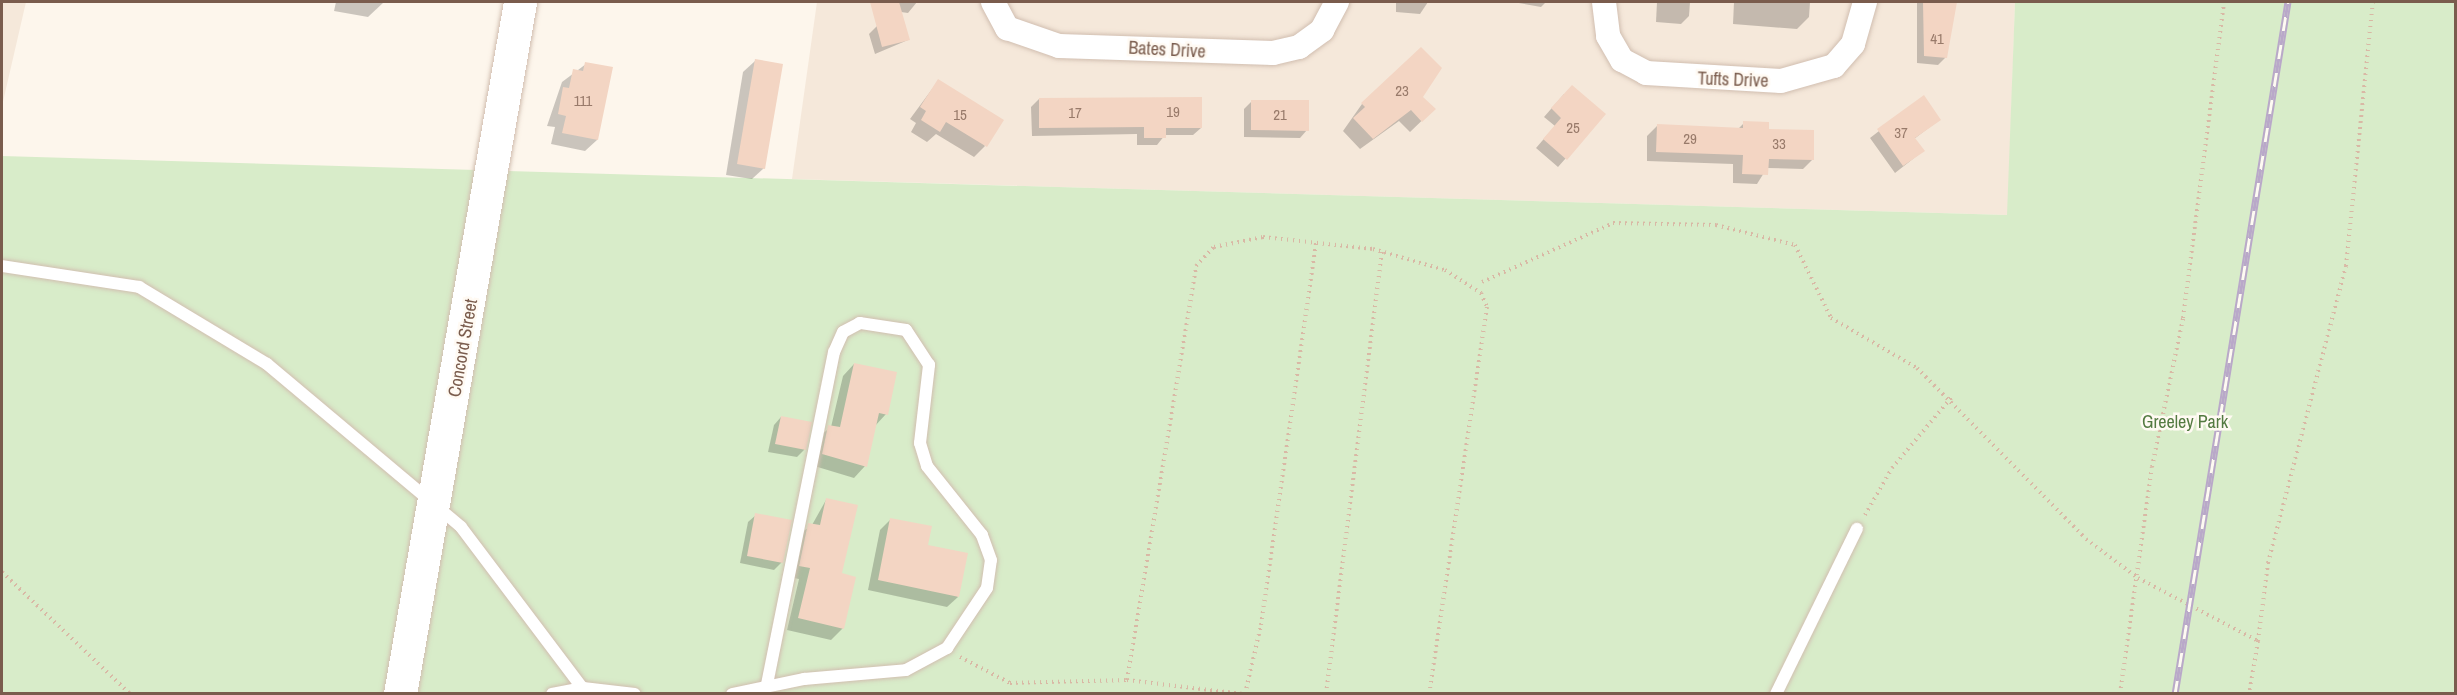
<!DOCTYPE html>
<style>
body{margin:0}
#map{position:relative;width:2457px;height:695px;overflow:hidden;background:#fdf6ec;font-family:"Archivo Narrow",sans-serif}
div>[style]{position:absolute}
.residential>*{inset:0;background:#f5e8da}
.green>*{inset:0;background:#d8ecc9}
.shadow>*{inset:0;background:#0003}
.building>*{inset:0;background:#f3d5c3}
.path>*{height:4px;margin-top:-2px;transform-origin:0;background:repeating-linear-gradient(90deg,#d9b8a5 0 1.5px,transparent 0 6px)}
.roads{filter:drop-shadow(0 0 2px #d1beb0) drop-shadow(0 0 2px #d1beb0)}
.lane>*{height:12px;margin:-6px;padding:0 6px;transform-origin:6px;border-radius:6px;background:#fff}
.street>*{height:24px;margin:-12px;padding:0 12px;transform-origin:12px;border-radius:12px;background:#fff}
.secondary>*{height:33px;margin:-16.5px;padding:0 16.5px;transform-origin:16.5px;border-radius:16.5px;background:#fff}
.rail>*{height:7px;margin-top:-3.5px;transform-origin:0;background:repeating-linear-gradient(90deg,#fffaf3 0 14px,#b9a8c9 0 28px);box-sizing:border-box;border-block:2px solid #b9a8c9}
span{translate:-50% -50%;white-space:nowrap;text-align:center;line-height:1.15;-webkit-text-stroke:5px #fffaf3;paint-order:stroke}
.number-label{font-size:15px;color:#987a6a}
.number-label span{-webkit-text-stroke-width:0}
.street-label{font-size:18px;color:#7a5c4d}
.park-label{font-size:18px;color:#537a41}
.frame{position:absolute;inset:0;border:3px solid #7a5c4d;pointer-events:none}
</style>
<div id="map">
<div class="residential">
<div style="clip-path:polygon(2px 2px,26px 2px,2px 106px)"></div>
<div style="clip-path:polygon(817px 2px,2015px 2px,2008px 215px,792px 179px)"></div>
</div>
<div class="green">
<div style="clip-path:polygon(2015px 2px,2455px 2px,2455px 693px,2px 694px,2px 156px,2007px 215px)"></div>
</div>
<div class="shadow">
<div style="clip-path:polygon(336px 2px,384px 2px,368px 17px,334px 11px)"></div>
<div style="clip-path:polygon(881px 2px,917px 2px,908px 13px,901px 12px,908px 40px,875px 54px,869px 34px,877px 26px)"></div>
<div style="clip-path:polygon(1396px 2px,1428px 2px,1420px 14px,1396px 12px)"></div>
<div style="clip-path:polygon(1513px 2px,1546px 2px,1541px 7px)"></div>
<div style="clip-path:polygon(1657px 2px,1690px 2px,1689px 16px,1681px 24px,1656px 22px)"></div>
<div style="clip-path:polygon(1734px 2px,1810px 2px,1809px 17px,1797px 29px,1733px 24px)"></div>
<div style="clip-path:polygon(1917px 2px,1954px 2px,1946px 57px,1938px 65px,1917px 63px)"></div>
<div style="clip-path:polygon(755px 61px,764px 168px,752px 179px,726px 175px,743px 72px)"></div>
<div style="clip-path:polygon(586px 64px,611px 69px,597px 140px,585px 151px,551px 144px,555px 127px,547px 126px,562px 82px)"></div>
<div style="clip-path:polygon(938px 81px,985px 146px,974px 157px,936px 134px,927px 142px,911px 132px,916px 123px,910px 119px)"></div>
<div style="clip-path:polygon(1564px 94px,1604px 115px,1558px 167px,1536px 148px,1555px 126px,1544px 117px)"></div>
<div style="clip-path:polygon(1422px 97px,1434px 109px,1410px 132px,1399px 121px,1360px 149px,1343px 131px,1362px 104px)"></div>
<div style="clip-path:polygon(1923px 97px,1939px 120px,1914px 139px,1923px 151px,1895px 173px,1870px 138px)"></div>
<div style="clip-path:polygon(1039px 99px,1201px 128px,1193px 135px,1165px 135px,1157px 145px,1137px 145px,1137px 134px,1032px 136px,1031px 107px)"></div>
<div style="clip-path:polygon(1252px 101px,1307px 130px,1300px 138px,1244px 137px,1244px 109px)"></div>
<div style="clip-path:polygon(1744px 123px,1813px 159px,1803px 169px,1767px 168px,1757px 184px,1733px 183px,1733px 164px,1647px 161px,1647px 136px,1657px 126px,1738px 129px)"></div>
<div style="clip-path:polygon(854px 364px,886px 414px,875px 426px,865px 466px,854px 478px,811px 465px,817px 438px,831px 427px,843px 376px)"></div>
<div style="clip-path:polygon(781px 417px,810px 423px,804px 450px,797px 457px,768px 452px,774px 425px)"></div>
<div style="clip-path:polygon(826px 500px,840px 574px,843px 628px,831px 640px,787px 630px,799px 579px,789px 577px,797px 536px,812px 525px)"></div>
<div style="clip-path:polygon(756px 515px,782px 562px,774px 570px,740px 563px,748px 522px)"></div>
<div style="clip-path:polygon(890px 520px,926px 546px,958px 597px,947px 607px,868px 590px,880px 530px)"></div>
</div>
<div class="building">
<div style="clip-path:polygon(870px 2px,899px 2px,910px 40px,882px 47px)"></div>
<div style="clip-path:polygon(1923px 2px,1957px 2px,1947px 58px,1924px 56px)"></div>
<div style="clip-path:polygon(1421px 47px,1442px 68px,1423px 97px,1436px 109px,1422px 122px,1411px 110px,1373px 139px,1353px 118px,1365px 107px,1361px 103px)"></div>
<div style="clip-path:polygon(755px 59px,783px 64px,765px 169px,737px 164px)"></div>
<div style="clip-path:polygon(585px 62px,613px 67px,598px 140px,562px 133px,566px 116px,558px 114px,563px 87px,569px 88px,573px 69px,583px 71px)"></div>
<div style="clip-path:polygon(938px 79px,1004px 120px,987px 147px,946px 122px,940px 132px,921px 120px,926px 111px,920px 107px)"></div>
<div style="clip-path:polygon(1572px 85px,1606px 114px,1567px 160px,1543px 139px,1561px 118px,1551px 108px)"></div>
<div style="clip-path:polygon(1924px 95px,1941px 120px,1915px 138px,1925px 151px,1903px 166px,1877px 129px)"></div>
<div style="clip-path:polygon(1202px 97px,1202px 128px,1166px 128px,1166px 138px,1144px 138px,1144px 127px,1039px 128px,1039px 98px)"></div>
<div style="clip-path:polygon(1251px 100px,1309px 100px,1309px 131px,1251px 130px)"></div>
<div style="clip-path:polygon(1743px 121px,1769px 122px,1769px 129px,1814px 130px,1814px 160px,1769px 159px,1768px 175px,1742px 174px,1743px 155px,1656px 152px,1657px 124px,1743px 128px)"></div>
<div style="clip-path:polygon(854px 363px,897px 372px,888px 415px,879px 413px,867px 467px,822px 454px,828px 425px,840px 427px)"></div>
<div style="clip-path:polygon(781px 416px,812px 422px,806px 450px,775px 444px)"></div>
<div style="clip-path:polygon(826px 498px,858px 505px,842px 573px,856px 577px,844px 629px,798px 618px,810px 568px,799px 566px,808px 523px,820px 525px)"></div>
<div style="clip-path:polygon(755px 513px,792px 520px,783px 563px,747px 556px)"></div>
<div style="clip-path:polygon(890px 518px,932px 526px,928px 545px,968px 553px,959px 597px,878px 580px)"></div>
</div>
<div class="path">
<div style="left:1482px;top:282px;width:144px;rotate:-24.2deg"></div>
<div style="left:1613px;top:223px;width:103px;rotate:1.1deg"></div>
<div style="left:1716px;top:225px;width:81px;rotate:14.2deg"></div>
<div style="left:1795px;top:245px;width:81px;rotate:63.7deg"></div>
<div style="left:1831px;top:318px;width:99px;rotate:30.2deg"></div>
<div style="left:1917px;top:368px;width:240px;rotate:45.3deg"></div>
<div style="left:2086px;top:539px;width:65px;rotate:36.9deg"></div>
<div style="left:2138px;top:578px;width:136px;rotate:27.7deg"></div>
<div style="left:2258px;top:641px;width:54px;rotate:99.6deg"></div>
<div style="left:1865px;top:515px;width:54px;rotate:-60.1deg"></div>
<div style="left:1892px;top:468px;width:92px;rotate:-49.9deg"></div>
<div style="left:2px;top:572px;width:177px;rotate:43.6deg"></div>
<div style="left:2258px;top:641px;width:79px;rotate:-82.7deg"></div>
<div style="left:2268px;top:563px;width:307px;rotate:-75.3deg"></div>
<div style="left:2346px;top:266px;width:265px;rotate:-84.2deg"></div>
<div style="left:960px;top:657px;width:56px;rotate:27.5deg"></div>
<div style="left:1010px;top:683px;width:117px;rotate:-1.5deg"></div>
<div style="left:1127px;top:680px;width:117px;rotate:6.9deg"></div>
<div style="left:1127px;top:680px;width:420px;rotate:-80.5deg"></div>
<div style="left:1196px;top:266px;width:26px;rotate:-47deg"></div>
<div style="left:1214px;top:247px;width:50px;rotate:-11.5deg"></div>
<div style="left:1263px;top:237px;width:111px;rotate:6.2deg"></div>
<div style="left:1373px;top:249px;width:75px;rotate:16.3deg"></div>
<div style="left:1445px;top:270px;width:43px;rotate:32.6deg"></div>
<div style="left:1481px;top:293px;width:15px;rotate:67deg"></div>
<div style="left:1487px;top:307px;width:391px;rotate:98.5deg"></div>
<div style="left:1245px;top:694px;width:71px;rotate:-76.9deg"></div>
<div style="left:1261px;top:625px;width:388px;rotate:-81.8deg"></div>
<div style="left:1326px;top:694px;width:446px;rotate:-82.8deg"></div>
<div style="left:2120px;top:694px;width:229px;rotate:-82deg"></div>
<div style="left:2152px;top:467px;width:152px;rotate:-78.2deg"></div>
<div style="left:2183px;top:318px;width:319px;rotate:-82.6deg"></div>
</div>
<div class="roads">
<div class="lane">
<div style="left:2px;top:266px;width:139px;rotate:8.7deg"></div>
<div style="left:139px;top:287px;width:149px;rotate:31deg"></div>
<div style="left:267px;top:364px;width:253px;rotate:40deg"></div>
<div style="left:461px;top:527px;width:209px;rotate:53deg"></div>
<div style="left:552px;top:694px;width:32px;rotate:-11deg"></div>
<div style="left:583px;top:688px;width:52px;rotate:6.6deg"></div>
<div style="left:732px;top:694px;width:74px;rotate:-11.8deg"></div>
<div style="left:804px;top:679px;width:102px;rotate:-5deg"></div>
<div style="left:906px;top:670px;width:47px;rotate:-28.2deg"></div>
<div style="left:947px;top:648px;width:72px;rotate:-56.3deg"></div>
<div style="left:987px;top:588px;width:28px;rotate:-82deg"></div>
<div style="left:991px;top:560px;width:27px;rotate:-110deg"></div>
<div style="left:982px;top:535px;width:88px;rotate:-128.6deg"></div>
<div style="left:927px;top:466px;width:24px;rotate:-107deg"></div>
<div style="left:920px;top:443px;width:79px;rotate:-83.4deg"></div>
<div style="left:929px;top:365px;width:42px;rotate:-123.3deg"></div>
<div style="left:906px;top:330px;width:47px;rotate:-171.3deg"></div>
<div style="left:860px;top:323px;width:19px;rotate:152deg"></div>
<div style="left:843px;top:332px;width:22px;rotate:114deg"></div>
<div style="left:834px;top:352px;width:340px;rotate:101.4deg"></div>
<div style="left:1776px;top:694px;width:184px;rotate:-63.9deg"></div>
</div>
<div class="street">
<div style="left:993px;top:2px;width:30px;rotate:62deg"></div>
<div style="left:1007px;top:28px;width:55px;rotate:19.1deg"></div>
<div style="left:1059px;top:46px;width:214px;rotate:1.9deg"></div>
<div style="left:1273px;top:53px;width:27px;rotate:-13deg"></div>
<div style="left:1299px;top:47px;width:29px;rotate:-36deg"></div>
<div style="left:1322px;top:30px;width:32px;rotate:-62deg"></div>
<div style="left:1604px;top:2px;width:34px;rotate:83deg"></div>
<div style="left:1608px;top:36px;width:28px;rotate:60deg"></div>
<div style="left:1622px;top:60px;width:27px;rotate:28deg"></div>
<div style="left:1646px;top:73px;width:135px;rotate:3.4deg"></div>
<div style="left:1781px;top:81px;width:55px;rotate:-15.8deg"></div>
<div style="left:1834px;top:66px;width:29px;rotate:-49deg"></div>
<div style="left:1853px;top:44px;width:44px;rotate:-74.1deg"></div>
</div>
<div class="secondary">
<div style="left:400px;top:694px;width:702px;rotate:-80.16deg"></div>
</div>
</div>
<div class="rail">
<div style="left:2175px;top:694px;width:701px;rotate:-80.73deg"></div>
</div>
<div class="number-label">
<span style="left:1937px;top:39px">41</span>
<span style="left:1402px;top:91px">23</span>
<span style="left:583px;top:101px">111</span>
<span style="left:1173px;top:112px">19</span>
<span style="left:1075px;top:113px">17</span>
<span style="left:960px;top:115px">15</span>
<span style="left:1280px;top:115px">21</span>
<span style="left:1573px;top:128px">25</span>
<span style="left:1901px;top:133px">37</span>
<span style="left:1690px;top:139px">29</span>
<span style="left:1779px;top:144px">33</span>
</div>
<div class="street-label">
<span style="left:1167px;top:50px;rotate:3deg">Bates Drive</span>
<span style="left:1733px;top:80px;rotate:2deg">Tufts Drive</span>
<span style="left:463px;top:348px;rotate:-80deg">Concord Street</span>
</div>
<div class="park-label">
<span style="left:2185px;top:422px">Greeley Park</span>
</div>
<div class="frame"></div>
</div>
